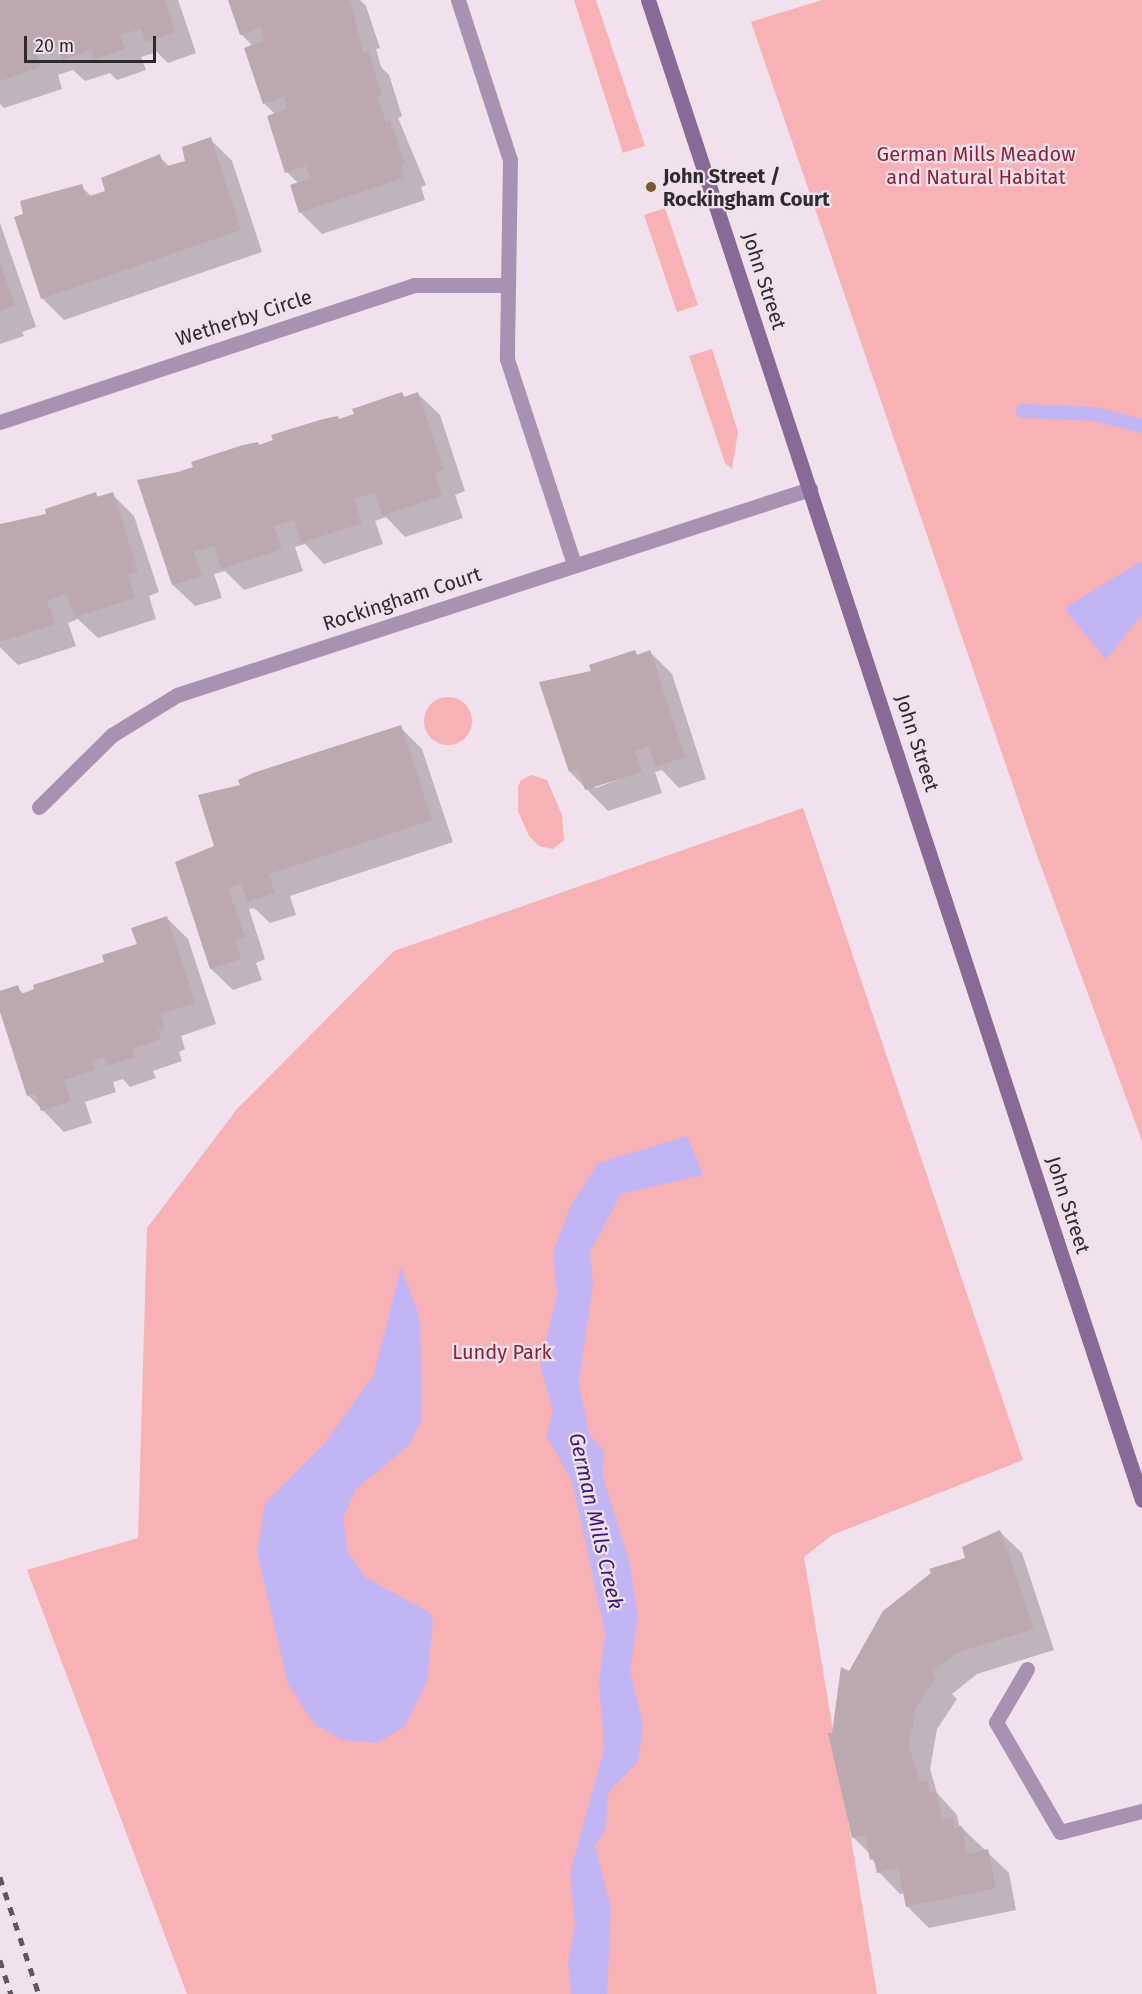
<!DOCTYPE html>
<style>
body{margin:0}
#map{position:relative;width:1142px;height:1994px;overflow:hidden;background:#f0e1ec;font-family:"Fira Sans",sans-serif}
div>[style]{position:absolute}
.green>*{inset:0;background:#f8b1b5}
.round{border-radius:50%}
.water>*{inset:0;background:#c2b5f4}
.shadow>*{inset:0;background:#0003}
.stream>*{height:14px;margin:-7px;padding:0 7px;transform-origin:7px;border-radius:7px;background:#c2b5f4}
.building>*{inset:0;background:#bba9af}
.service>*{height:15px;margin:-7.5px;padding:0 7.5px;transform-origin:7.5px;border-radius:7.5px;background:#a792b2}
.minor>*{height:15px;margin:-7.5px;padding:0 7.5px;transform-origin:7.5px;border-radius:7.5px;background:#a792b2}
.secondary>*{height:15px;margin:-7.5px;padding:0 7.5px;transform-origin:7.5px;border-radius:7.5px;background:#886a97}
.rail>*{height:4.5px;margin-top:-2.25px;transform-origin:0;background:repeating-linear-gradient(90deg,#5e575d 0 8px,transparent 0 16px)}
.dots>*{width:16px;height:16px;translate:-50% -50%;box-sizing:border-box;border:3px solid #f0e1ec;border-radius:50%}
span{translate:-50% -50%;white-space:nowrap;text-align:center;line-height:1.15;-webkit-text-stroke:4.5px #f0e1ec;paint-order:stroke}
.park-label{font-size:20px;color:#8c2034}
.poi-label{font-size:20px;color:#2f2a2e;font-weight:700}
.left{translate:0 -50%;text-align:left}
.street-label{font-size:20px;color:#2f2a2e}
.water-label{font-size:21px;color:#3c1b74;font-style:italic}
.scale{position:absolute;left:24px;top:36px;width:132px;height:27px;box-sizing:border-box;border:3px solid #2f2a2e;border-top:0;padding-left:8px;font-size:18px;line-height:21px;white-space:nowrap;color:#2f2a2e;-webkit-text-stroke:4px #f0e1ec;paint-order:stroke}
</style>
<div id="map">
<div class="green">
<div style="clip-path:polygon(574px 0,596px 0,645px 146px,623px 153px)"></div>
<div style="clip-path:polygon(822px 0,1142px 0,1142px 1141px,1034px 847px,751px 22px)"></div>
<div style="clip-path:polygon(665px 208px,698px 305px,677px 312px,644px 215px)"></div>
<div style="clip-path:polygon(712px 349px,738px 432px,732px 469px,725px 463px,689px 356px)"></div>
<div class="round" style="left:424px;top:697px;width:48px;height:48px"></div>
<div style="clip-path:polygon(532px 775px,547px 780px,562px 815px,564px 840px,553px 849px,539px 846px,529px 836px,518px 811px,518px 787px,521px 780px)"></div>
<div style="clip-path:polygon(803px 808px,1023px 1460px,832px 1535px,804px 1557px,877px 1994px,187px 1994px,27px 1570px,138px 1538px,147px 1228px,237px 1109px,394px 951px)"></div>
</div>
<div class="water">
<div style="clip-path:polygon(1142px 561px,1142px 614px,1106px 660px,1064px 608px)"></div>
<div style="clip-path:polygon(687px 1136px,703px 1175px,621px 1194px,590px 1252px,593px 1285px,579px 1382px,589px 1434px,604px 1451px,603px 1477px,630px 1563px,638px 1618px,630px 1670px,643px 1725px,638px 1761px,608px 1793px,606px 1828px,595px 1846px,611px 1908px,607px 1994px,571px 1994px,568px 1961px,575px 1926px,570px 1873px,604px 1749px,599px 1682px,605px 1634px,572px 1481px,546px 1436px,553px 1411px,540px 1365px,557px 1294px,553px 1252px,571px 1205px,598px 1163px)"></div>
<div style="clip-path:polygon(401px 1267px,420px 1318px,422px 1419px,409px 1445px,355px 1490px,343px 1518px,348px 1552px,366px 1578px,429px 1612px,433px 1621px,427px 1682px,405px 1726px,377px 1743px,342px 1740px,315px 1725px,288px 1684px,257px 1552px,265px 1504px,325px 1443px,374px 1374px)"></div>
</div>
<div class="shadow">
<div style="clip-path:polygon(0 0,178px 0,196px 53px,168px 63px,157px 52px,141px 57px,146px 70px,117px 80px,110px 73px,85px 81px,73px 70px,58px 75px,62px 89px,4px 108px,0 104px)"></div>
<div style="clip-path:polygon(229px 0,360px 0,366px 6px,380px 48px,376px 49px,381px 67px,389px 75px,402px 116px,398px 118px,426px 185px,421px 187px,425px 200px,322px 234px,301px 213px,292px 186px,299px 184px,287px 172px,276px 115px,264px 103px,253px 46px,241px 34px)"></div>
<div style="clip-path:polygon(210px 139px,232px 161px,262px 252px,64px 320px,42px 298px,81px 186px,92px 197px,107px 192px,159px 156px,170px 167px,187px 162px)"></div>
<div style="clip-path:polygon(0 223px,36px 327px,22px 332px,24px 336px,0 344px)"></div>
<div style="clip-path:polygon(402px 394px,406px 398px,418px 394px,440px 415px,465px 491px,455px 495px,463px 518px,405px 537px,386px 517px,375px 521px,383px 544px,324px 564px,305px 544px,295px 547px,303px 571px,244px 590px,225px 571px,214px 574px,222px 598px,195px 606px,173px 585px,178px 473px,355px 415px)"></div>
<div style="clip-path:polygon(95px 494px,100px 498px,112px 494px,134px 516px,159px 592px,149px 596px,156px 619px,98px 638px,78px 619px,68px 623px,76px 646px,18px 665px,0 647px,0 526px,48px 515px)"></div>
<div style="clip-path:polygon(evenodd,635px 652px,639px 656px,650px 652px,672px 674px,706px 779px,679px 788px,662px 770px,655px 772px,662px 793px,608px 811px,570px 772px,541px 683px,592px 672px,635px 652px,648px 768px,596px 788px,593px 786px,648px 768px)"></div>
<div style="clip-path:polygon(400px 727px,422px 749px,453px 842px,290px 896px,296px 915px,270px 923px,254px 908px,249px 909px,265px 959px,256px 963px,262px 980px,233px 990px,211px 969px,216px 847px,242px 786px)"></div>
<div style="clip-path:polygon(167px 918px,188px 939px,216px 1024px,181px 1036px,185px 1049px,179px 1052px,182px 1061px,153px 1071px,156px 1078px,130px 1087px,123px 1079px,113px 1082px,116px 1092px,85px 1102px,92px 1123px,64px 1132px,28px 1095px,0 1008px,0 993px,17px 987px,24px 994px,106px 963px,139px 945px)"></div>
<div style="clip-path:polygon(1000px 1532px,1022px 1553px,1054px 1650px,977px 1674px,952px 1694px,957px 1699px,937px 1729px,930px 1769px,937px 1793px,957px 1815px,959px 1825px,1009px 1873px,1016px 1910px,929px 1928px,907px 1906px,905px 1893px,900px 1894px,879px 1872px,870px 1854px,853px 1837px,833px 1735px,849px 1673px)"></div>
</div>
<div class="stream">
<div style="left:1023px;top:411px;width:72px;rotate:2.4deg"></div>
<div style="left:1095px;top:414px;width:49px;rotate:14.3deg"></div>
</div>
<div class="building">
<div style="clip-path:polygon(0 0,165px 0,175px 32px,145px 42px,141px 29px,120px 35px,125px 49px,94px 59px,92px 50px,62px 60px,57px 47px,37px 53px,41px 67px,0 81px)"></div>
<div style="clip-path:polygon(228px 0,350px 0,363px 52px,368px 51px,382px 95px,377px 96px,386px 122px,390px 120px,405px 163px,401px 165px,404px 178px,299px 213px,290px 185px,311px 178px,306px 166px,285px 173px,267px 116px,287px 109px,286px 103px,283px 97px,263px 104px,244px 48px,264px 40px,263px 35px,260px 28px,240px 35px)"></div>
<div style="clip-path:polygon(211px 137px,241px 230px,41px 299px,14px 217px,23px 214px,20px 201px,82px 184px,86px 197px,96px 194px,105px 191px,101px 178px,160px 154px,164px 167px,185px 161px,182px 147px)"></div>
<div style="clip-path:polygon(0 262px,15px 306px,2px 310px,0 316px)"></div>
<div style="clip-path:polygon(402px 392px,404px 397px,418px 392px,444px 470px,435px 473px,442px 496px,382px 516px,375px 493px,354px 499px,362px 523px,301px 543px,294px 520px,274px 526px,282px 549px,221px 569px,214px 546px,194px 552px,202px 576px,172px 585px,137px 480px,178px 472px,193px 467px,191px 462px,243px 445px,258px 442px,259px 445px,273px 440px,271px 435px,323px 419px,338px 416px,339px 419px,354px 414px,352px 409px)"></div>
<div style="clip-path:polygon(96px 492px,97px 497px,113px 492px,138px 571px,128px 574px,135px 598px,75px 617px,67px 594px,47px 601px,55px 624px,0 642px,0 524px,46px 514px,45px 509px)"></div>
<div style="clip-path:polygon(635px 650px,637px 655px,650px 650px,685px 757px,656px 767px,649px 746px,635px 751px,642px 772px,585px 790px,578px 769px,569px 772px,539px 682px,591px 671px,589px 665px)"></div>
<div style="clip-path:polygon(401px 725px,432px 820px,269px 874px,275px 893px,247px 902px,241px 884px,228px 888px,245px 937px,235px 941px,241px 959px,210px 969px,175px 862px,214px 846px,198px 795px,240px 785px,238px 780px,253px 773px)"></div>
<div style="clip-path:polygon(167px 916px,195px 1003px,160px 1014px,165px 1028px,158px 1030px,161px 1039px,132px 1049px,135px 1057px,107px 1066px,104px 1057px,92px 1061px,95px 1070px,64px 1080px,71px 1101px,41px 1111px,35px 1093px,27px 1096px,0 1012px,0 991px,18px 985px,21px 994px,34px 989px,33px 985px,104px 962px,102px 955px,137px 944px,131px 928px)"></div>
<div style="clip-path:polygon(1000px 1530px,1034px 1629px,956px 1653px,932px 1672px,936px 1677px,916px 1707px,909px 1746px,920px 1782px,927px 1780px,930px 1793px,936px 1792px,942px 1819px,953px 1817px,955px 1828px,962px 1826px,967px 1854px,988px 1849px,996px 1888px,906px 1907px,898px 1868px,877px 1873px,874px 1859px,870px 1860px,865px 1835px,852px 1838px,828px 1733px,832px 1733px,841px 1667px,849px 1671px,883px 1611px,931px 1573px,929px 1569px,965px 1558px,962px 1547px)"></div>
</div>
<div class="service">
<div style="left:1027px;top:1669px;width:61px;rotate:120.3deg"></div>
<div style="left:996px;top:1722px;width:127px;rotate:59.8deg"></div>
<div style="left:1060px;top:1832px;width:85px;rotate:-14.4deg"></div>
</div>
<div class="minor">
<div style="left:458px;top:0;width:168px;rotate:72deg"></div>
<div style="left:510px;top:160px;width:199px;rotate:90.9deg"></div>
<div style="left:507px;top:359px;width:216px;rotate:71.9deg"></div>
<div style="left:0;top:422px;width:436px;rotate:-18.3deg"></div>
<div style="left:414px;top:285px;width:92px"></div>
<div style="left:39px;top:807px;width:103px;rotate:-44.6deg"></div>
<div style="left:112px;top:735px;width:76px;rotate:-31.6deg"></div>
<div style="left:177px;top:695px;width:666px;rotate:-18.03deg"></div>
</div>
<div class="secondary">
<div style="left:648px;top:0;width:1579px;rotate:71.77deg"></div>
</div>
<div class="rail">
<div style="left:0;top:1877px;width:123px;rotate:71.6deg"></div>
<div style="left:0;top:1960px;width:36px;rotate:72deg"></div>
</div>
<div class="dots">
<div style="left:651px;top:187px;background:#76592d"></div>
</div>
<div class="park-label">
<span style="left:976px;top:166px">German Mills Meadow<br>and Natural Habitat</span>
<span style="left:502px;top:1352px">Lundy Park</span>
</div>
<div class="poi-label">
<span class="left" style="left:663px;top:188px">John Street /<br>Rockingham Court</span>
</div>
<div class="street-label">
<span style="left:764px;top:281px;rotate:72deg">John Street</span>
<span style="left:244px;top:318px;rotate:-18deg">Wetherby Circle</span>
<span style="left:402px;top:599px;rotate:-18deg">Rockingham Court</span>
<span style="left:917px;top:743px;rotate:72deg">John Street</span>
<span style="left:1068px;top:1205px;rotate:72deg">John Street</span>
</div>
<div class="water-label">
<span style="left:596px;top:1521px;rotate:77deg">German Mills Creek</span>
</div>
<div class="scale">20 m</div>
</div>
